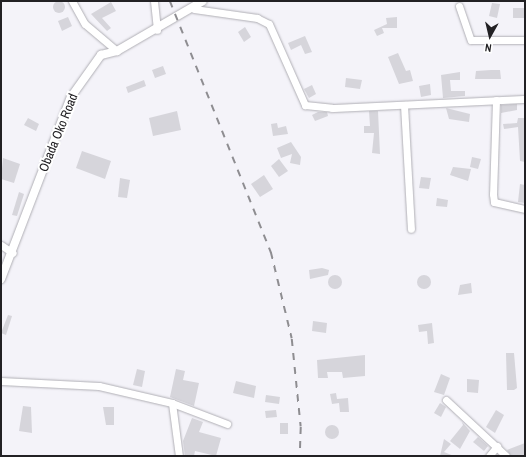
<!DOCTYPE html>
<style>
body{margin:0}
#map{position:relative;width:526px;height:457px;overflow:hidden;background:#f4f3f9;font-family:"Archivo Narrow",sans-serif}
div>[style]{position:absolute}
.building>*{inset:0;background:#d6d5db}
.round{border-radius:50%}
.roads{filter:drop-shadow(0 0 1px #b0afb5) drop-shadow(0 0 1px #b0afb5)}
.minor>*{height:7px;margin:-3.5px;padding:0 3.5px;transform-origin:3.5px;border-radius:3.5px;background:#fff}
.major>*{height:8px;margin:-4px;padding:0 4px;transform-origin:4px;border-radius:4px;background:#fff}
.rail>*{height:1.5px;margin-top:-0.75px;transform-origin:0;background:repeating-linear-gradient(90deg,#8e8d91 0 7px,transparent 0 14px)}
span{translate:-50% -50%;white-space:nowrap;text-align:center;line-height:1.15;-webkit-text-stroke:4px #fff;paint-order:stroke}
.street-label{font-size:13px;color:#222124}
.frame{position:absolute;inset:0;border:2px solid #222124;pointer-events:none}
.north{position:absolute;left:470px;top:16px;width:40px;height:40px;-webkit-text-stroke:3px #fff;paint-order:stroke;rotate:188deg;font-size:11px;font-weight:700;line-height:16px;text-align:center;color:#222124}
.north::after{content:'';display:block;margin:auto;width:14px;height:18px;background:#222124;clip-path:polygon(50% 0,100% 100%,50% 72%,0 100%)}
</style>
<div id="map">
<div class="building">
<div class="round" style="left:53px;top:1px;width:12px;height:12px"></div>
<div style="clip-path:polygon(111px 2px,116px 11px,102px 18px,111px 28px,107px 31px,91px 14px)"></div>
<div style="clip-path:polygon(492px 3px,500px 4px,497px 18px,489px 16px)"></div>
<div style="clip-path:polygon(513px 8px,525px 8px,525px 18px,513px 18px)"></div>
<div style="clip-path:polygon(68px 17px,72px 26px,62px 31px,58px 21px)"></div>
<div style="clip-path:polygon(397px 17px,397px 28px,382px 28px,384px 33px,377px 36px,374px 30px,387px 24px,386px 18px)"></div>
<div style="clip-path:polygon(245px 27px,251px 37px,244px 42px,238px 32px)"></div>
<div style="clip-path:polygon(305px 36px,312px 52px,305px 54px,301px 45px,291px 50px,288px 43px)"></div>
<div style="clip-path:polygon(398px 53px,406px 71px,410px 70px,413px 81px,399px 84px,388px 57px)"></div>
<div style="clip-path:polygon(163px 66px,166px 74px,155px 78px,152px 70px)"></div>
<div style="clip-path:polygon(491px 70px,500px 70px,501px 79px,475px 79px,476px 71px)"></div>
<div style="clip-path:polygon(460px 72px,460px 80px,450px 80px,451px 91px,465px 91px,465px 96px,443px 98px,441px 75px)"></div>
<div style="clip-path:polygon(346px 78px,362px 80px,360px 89px,345px 87px)"></div>
<div style="clip-path:polygon(144px 80px,146px 86px,128px 93px,126px 87px)"></div>
<div style="clip-path:polygon(430px 84px,431px 95px,421px 97px,419px 86px)"></div>
<div style="clip-path:polygon(312px 85px,316px 94px,309px 98px,304px 89px)"></div>
<div style="clip-path:polygon(517px 104px,517px 110px,501px 113px,501px 105px)"></div>
<div style="clip-path:polygon(446px 108px,470px 114px,469px 122px,449px 119px)"></div>
<div style="clip-path:polygon(177px 111px,181px 130px,153px 136px,149px 118px)"></div>
<div style="clip-path:polygon(369px 111px,378px 111px,380px 154px,372px 153px,374px 133px,364px 133px,364px 126px,370px 126px)"></div>
<div style="clip-path:polygon(318px 112px,327px 112px,328px 116px,315px 121px,312px 115px)"></div>
<div style="clip-path:polygon(28px 118px,39px 124px,36px 131px,24px 125px)"></div>
<div style="clip-path:polygon(518px 118px,525px 118px,525px 162px,520px 161px,518px 127px,504px 129px,503px 124px,517px 123px)"></div>
<div style="clip-path:polygon(277px 123px,278px 128px,286px 126px,288px 134px,273px 136px,271px 124px)"></div>
<div style="clip-path:polygon(291px 142px,301px 157px,300px 165px,290px 163px,292px 154px,281px 158px,277px 148px)"></div>
<div style="clip-path:polygon(82px 151px,111px 161px,105px 179px,76px 168px)"></div>
<div style="clip-path:polygon(472px 157px,481px 159px,478px 169px,470px 167px)"></div>
<div style="clip-path:polygon(3px 158px,20px 164px,14px 183px,1px 179px)"></div>
<div style="clip-path:polygon(279px 159px,288px 171px,279px 177px,271px 166px)"></div>
<div style="clip-path:polygon(453px 167px,471px 169px,468px 181px,450px 175px)"></div>
<div style="clip-path:polygon(264px 175px,273px 189px,260px 197px,251px 184px)"></div>
<div style="clip-path:polygon(421px 177px,431px 178px,429px 189px,419px 188px)"></div>
<div style="clip-path:polygon(120px 178px,130px 180px,127px 198px,118px 197px)"></div>
<div style="clip-path:polygon(520px 184px,525px 185px,525px 203px,518px 202px)"></div>
<div style="clip-path:polygon(19px 192px,24px 194px,17px 216px,12px 215px)"></div>
<div style="clip-path:polygon(437px 198px,448px 200px,447px 207px,436px 206px)"></div>
<div style="clip-path:polygon(322px 268px,329px 270px,328px 275px,310px 279px,309px 270px)"></div>
<div class="round" style="left:328px;top:275px;width:14px;height:14px"></div>
<div class="round" style="left:417px;top:275px;width:14px;height:14px"></div>
<div style="clip-path:polygon(471px 283px,472px 293px,458px 295px,460px 285px)"></div>
<div style="clip-path:polygon(8px 315px,12px 316px,6px 335px,1px 333px)"></div>
<div style="clip-path:polygon(313px 321px,327px 323px,326px 333px,312px 331px)"></div>
<div style="clip-path:polygon(432px 323px,434px 343px,428px 344px,427px 331px,419px 332px,418px 325px)"></div>
<div style="clip-path:polygon(506px 353px,514px 353px,517px 388px,514px 390px,507px 390px)"></div>
<div style="clip-path:polygon(365px 355px,365px 376px,343px 378px,342px 372px,327px 372px,328px 378px,318px 378px,317px 360px)"></div>
<div style="clip-path:polygon(137px 369px,145px 371px,142px 387px,133px 385px)"></div>
<div style="clip-path:polygon(176px 369px,185px 371px,183px 380px,199px 383px,194px 406px,170px 397px)"></div>
<div style="clip-path:polygon(441px 374px,450px 378px,444px 395px,434px 392px)"></div>
<div style="clip-path:polygon(467px 379px,479px 380px,478px 393px,467px 392px)"></div>
<div style="clip-path:polygon(236px 381px,256px 386px,254px 398px,233px 393px)"></div>
<div style="clip-path:polygon(336px 393px,337px 399px,348px 398px,349px 412px,340px 412px,339px 403px,332px 404px,330px 394px)"></div>
<div style="clip-path:polygon(266px 395px,280px 397px,279px 404px,265px 402px)"></div>
<div style="clip-path:polygon(440px 403px,446px 407px,441px 417px,434px 413px)"></div>
<div style="clip-path:polygon(23px 406px,31px 407px,32px 433px,19px 431px)"></div>
<div style="clip-path:polygon(103px 407px,114px 407px,114px 425px,106px 425px)"></div>
<div style="clip-path:polygon(276px 410px,277px 417px,266px 418px,265px 411px)"></div>
<div style="clip-path:polygon(496px 410px,504px 415px,495px 433px,486px 427px)"></div>
<div style="clip-path:polygon(192px 418px,203px 422px,199px 432px,221px 438px,216px 456px,195px 451px,194px 456px,185px 456px,183px 441px)"></div>
<div style="clip-path:polygon(462px 422px,470px 431px,460px 449px,450px 441px,463px 425px)"></div>
<div style="clip-path:polygon(280px 423px,288px 423px,288px 434px,280px 434px)"></div>
<div class="round" style="left:325px;top:425px;width:14px;height:14px"></div>
<div style="clip-path:polygon(478px 437px,488px 446px,484px 451px,473px 442px)"></div>
<div style="clip-path:polygon(444px 439px,451px 444px,444px 452px,454px 456px,440px 456px)"></div>
<div style="clip-path:polygon(525px 443px,525px 456px,511px 456px,507px 450px)"></div>
</div>
<div class="roads">
<div class="minor">
<div style="left:72px;top:1px;width:26px;rotate:61deg"></div>
<div style="left:85px;top:24px;width:42px;rotate:40.2deg"></div>
<div style="left:154px;top:1px;width:29px;rotate:84deg"></div>
<div style="left:459px;top:6px;width:36px;rotate:71deg"></div>
<div style="left:471px;top:40px;width:54px"></div>
<div style="left:194px;top:9px;width:64px;rotate:8.1deg"></div>
<div style="left:257px;top:18px;width:13px;rotate:27deg"></div>
<div style="left:269px;top:24px;width:89px;rotate:66deg"></div>
<div style="left:305px;top:105px;width:27px;rotate:6deg"></div>
<div style="left:332px;top:108px;width:193px;rotate:-2.7deg"></div>
<div style="left:496px;top:100px;width:94px;rotate:91.8deg"></div>
<div style="left:493px;top:194px;width:8px;rotate:83deg"></div>
<div style="left:494px;top:202px;width:32px;rotate:13deg"></div>
<div style="left:404px;top:105px;width:124px;rotate:86.8deg"></div>
<div style="left:1px;top:245px;width:14px;rotate:34deg"></div>
<div style="left:1px;top:381px;width:98px;rotate:2.9deg"></div>
<div style="left:99px;top:386px;width:75px;rotate:13.1deg"></div>
<div style="left:172px;top:403px;width:59px;rotate:20.9deg"></div>
<div style="left:446px;top:400px;width:82px;rotate:43deg"></div>
<div style="left:172px;top:403px;width:53px;rotate:82.5deg"></div>
<div style="left:489px;top:456px;width:13px;rotate:-51deg"></div>
</div>
<div class="major">
<div style="left:1px;top:279px;width:195px;rotate:-69deg"></div>
<div style="left:71px;top:97px;width:52px;rotate:-54.5deg"></div>
<div style="left:101px;top:55px;width:16px;rotate:-14deg"></div>
<div style="left:117px;top:51px;width:99px;rotate:-30.2deg"></div>
</div>
</div>
<div class="rail">
<div style="left:170px;top:1px;width:271px;rotate:68.1deg"></div>
<div style="left:271px;top:252px;width:89px;rotate:76.4deg"></div>
<div style="left:292px;top:339px;width:88px;rotate:84.2deg"></div>
<div style="left:301px;top:427px;width:29px;rotate:92deg"></div>
</div>
<div class="street-label">
<span style="left:59px;top:133px;rotate:-68deg">Obada Oko Road</span>
</div>
<div class="frame"></div>
<div class="north">N</div>
</div>
